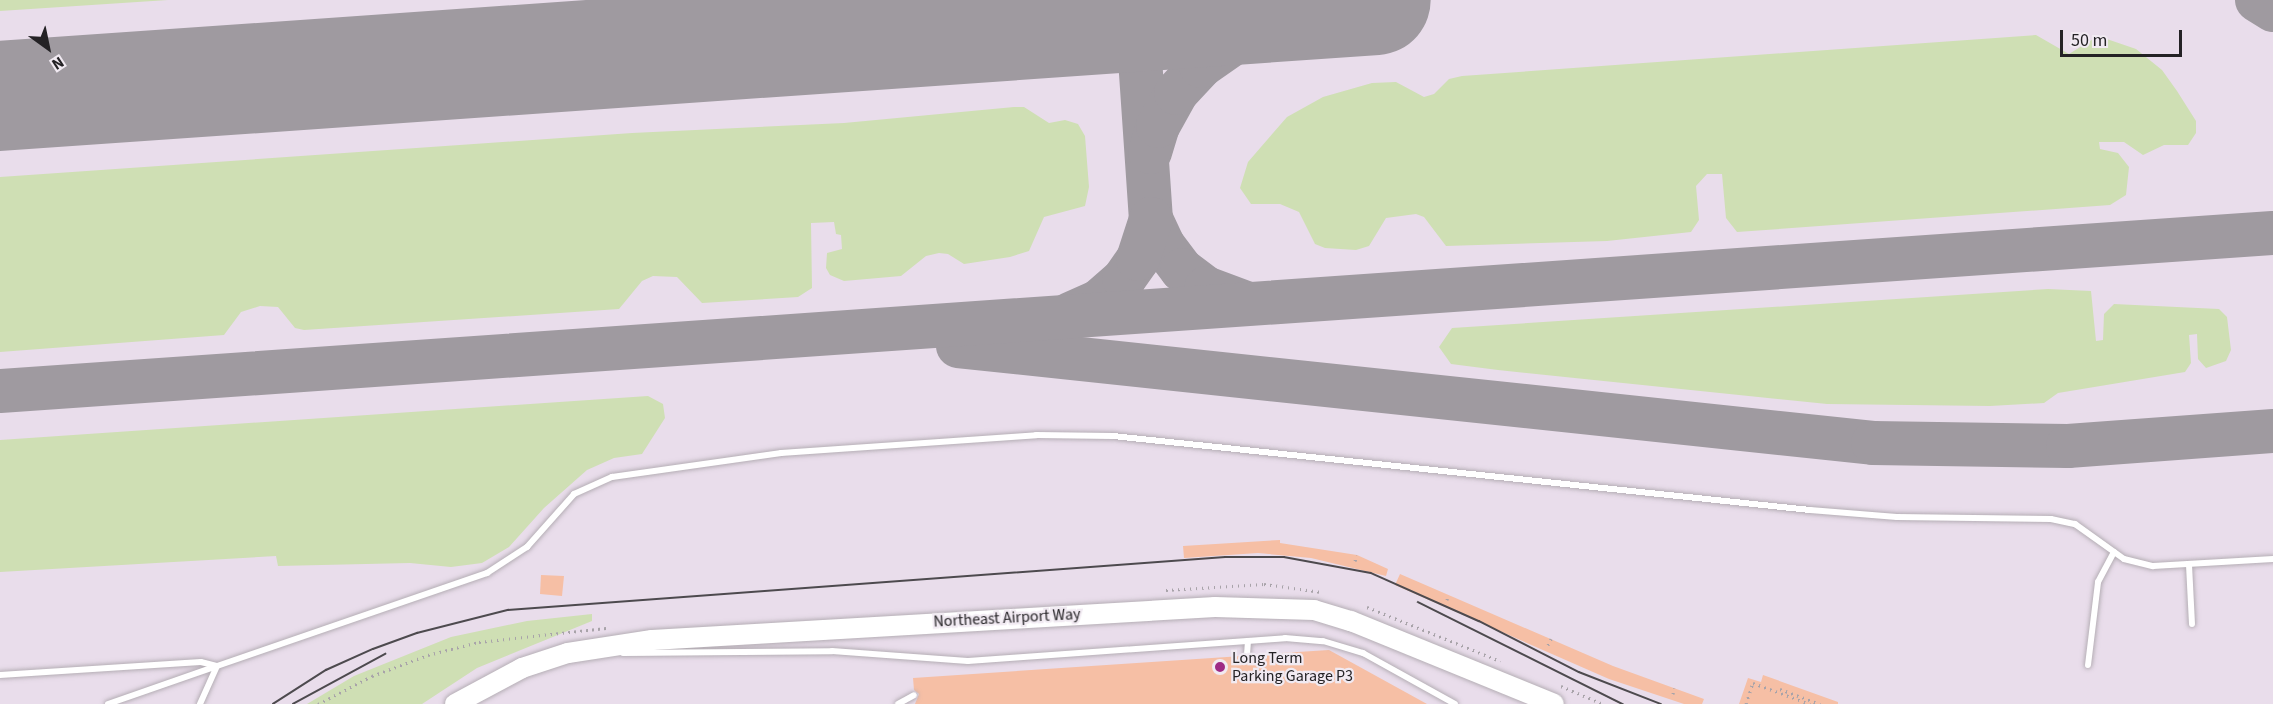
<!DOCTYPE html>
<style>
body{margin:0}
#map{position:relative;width:2273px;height:704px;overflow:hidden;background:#f1eaf2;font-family:"Source Sans 3",sans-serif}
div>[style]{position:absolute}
.built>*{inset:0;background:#e9ddeb}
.green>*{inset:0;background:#cfdfb4}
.taxiway>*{height:44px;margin:-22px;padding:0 22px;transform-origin:22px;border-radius:22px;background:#9f9aa0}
.runway>*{height:110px;margin:-55px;padding:0 55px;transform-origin:55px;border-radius:55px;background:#9f9aa0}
.building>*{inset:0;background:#f6bfa5}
.path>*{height:3px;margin-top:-1.5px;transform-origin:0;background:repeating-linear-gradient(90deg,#a8a3a9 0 1.5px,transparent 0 6px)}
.roads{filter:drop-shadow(0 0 2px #b5aeb5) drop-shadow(0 0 2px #b5aeb5)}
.lane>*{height:6px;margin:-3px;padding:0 3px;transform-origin:3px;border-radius:3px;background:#fff}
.primary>*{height:20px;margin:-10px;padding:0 10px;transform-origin:10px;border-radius:10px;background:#fff}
.tram>*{height:1.5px;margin:-0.75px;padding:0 0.75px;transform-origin:0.75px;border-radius:0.75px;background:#4d4a4e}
.dots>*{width:16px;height:16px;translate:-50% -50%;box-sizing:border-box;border:3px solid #f1eaf2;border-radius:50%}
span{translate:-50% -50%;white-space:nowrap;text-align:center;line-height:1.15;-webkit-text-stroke:4.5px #f1eaf2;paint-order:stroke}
.street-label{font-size:16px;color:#242225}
.poi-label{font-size:16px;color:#242225}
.left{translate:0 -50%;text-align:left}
.north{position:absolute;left:18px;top:18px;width:60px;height:60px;-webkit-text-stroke:4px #f1eaf2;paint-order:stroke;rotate:147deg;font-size:16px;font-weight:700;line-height:24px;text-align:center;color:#242225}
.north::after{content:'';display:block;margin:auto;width:21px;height:27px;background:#242225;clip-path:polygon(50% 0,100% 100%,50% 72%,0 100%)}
.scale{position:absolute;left:2060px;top:30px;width:122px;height:27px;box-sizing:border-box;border:3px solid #242225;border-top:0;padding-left:8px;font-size:18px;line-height:21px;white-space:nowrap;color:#242225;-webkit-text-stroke:4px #f1eaf2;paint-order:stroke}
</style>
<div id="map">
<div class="built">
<div style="clip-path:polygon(0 0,2273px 0,2273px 704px,0 704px)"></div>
</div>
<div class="green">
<div style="clip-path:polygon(0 0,168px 0,0 11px)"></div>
<div style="clip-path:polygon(2036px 35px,2069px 54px,2098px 36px,2136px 49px,2162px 70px,2177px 91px,2196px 121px,2196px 133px,2188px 145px,2164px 145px,2143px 155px,2124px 142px,2099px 142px,2100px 149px,2118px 153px,2129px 167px,2126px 195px,2110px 205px,1737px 232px,1726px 218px,1722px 174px,1707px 174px,1696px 186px,1699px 220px,1691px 232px,1607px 241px,1446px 246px,1424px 217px,1416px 214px,1386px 218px,1369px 246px,1356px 250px,1325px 248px,1315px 244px,1299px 212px,1280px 204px,1251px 204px,1240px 188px,1248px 162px,1287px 117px,1323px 97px,1372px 83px,1396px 82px,1424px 97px,1434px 94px,1449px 79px,1462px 76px)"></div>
<div style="clip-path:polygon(1014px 107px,1024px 107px,1049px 123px,1065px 120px,1078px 124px,1085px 136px,1089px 187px,1085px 206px,1044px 217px,1029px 251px,1010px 257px,964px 264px,948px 254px,939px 253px,926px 256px,901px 276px,844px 281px,830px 275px,826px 268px,827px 253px,842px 249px,841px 235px,836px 234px,834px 222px,811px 223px,812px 288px,798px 297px,702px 303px,677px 277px,653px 276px,642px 281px,619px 309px,304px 330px,295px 328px,278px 307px,260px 306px,241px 312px,224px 335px,0 352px,0 177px,632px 133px,844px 123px)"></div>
<div style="clip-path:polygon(2048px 289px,2091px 291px,2096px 341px,2103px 340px,2104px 314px,2114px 304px,2219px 309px,2227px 317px,2231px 350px,2226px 361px,2206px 368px,2198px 359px,2197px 334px,2189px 335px,2191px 363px,2185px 372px,2058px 393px,2044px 403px,1990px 406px,1827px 404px,1498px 370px,1451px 364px,1439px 347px,1452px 328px)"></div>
<div style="clip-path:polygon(648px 396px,663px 404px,665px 418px,642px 454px,614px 458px,587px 470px,544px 508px,509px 547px,482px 563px,451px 567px,410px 563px,278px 566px,276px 556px,0 572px,0 440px)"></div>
<div style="clip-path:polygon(592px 614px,592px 621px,477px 668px,422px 704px,307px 704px,354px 676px,451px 637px,527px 621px)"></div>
</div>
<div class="taxiway">
<div style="left:1136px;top:0;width:220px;rotate:86.1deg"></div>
<div style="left:1151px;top:219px;width:29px;rotate:65deg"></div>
<div style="left:1163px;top:245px;width:31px;rotate:53deg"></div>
<div style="left:1182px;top:270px;width:30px;rotate:37deg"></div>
<div style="left:1206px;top:288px;width:43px;rotate:20.6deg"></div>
<div style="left:2257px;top:0;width:19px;rotate:32deg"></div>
<div style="left:1150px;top:152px;width:27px;rotate:-73deg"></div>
<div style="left:1158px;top:126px;width:38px;rotate:-61deg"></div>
<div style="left:1176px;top:93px;width:37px;rotate:-47deg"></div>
<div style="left:1201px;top:66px;width:49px;rotate:-35deg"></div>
<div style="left:1241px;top:38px;width:50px;rotate:-21deg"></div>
<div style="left:1288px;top:20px;width:77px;rotate:-14.2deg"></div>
<div style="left:1363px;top:1px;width:7px;rotate:-172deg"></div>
<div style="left:1070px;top:314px;width:32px;rotate:-24deg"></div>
<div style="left:1099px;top:301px;width:33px;rotate:-41deg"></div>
<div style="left:1124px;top:279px;width:24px;rotate:-55deg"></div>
<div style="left:1138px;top:259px;width:42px;rotate:-72deg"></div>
<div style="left:958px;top:346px;width:920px;rotate:6.05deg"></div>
<div style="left:1873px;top:443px;width:195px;rotate:0.9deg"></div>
<div style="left:2068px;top:446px;width:206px;rotate:-4.2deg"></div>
<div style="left:0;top:391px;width:2278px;rotate:-3.98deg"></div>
</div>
<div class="runway">
<div style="left:0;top:96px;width:1379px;rotate:-3.99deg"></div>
</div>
<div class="building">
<div style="clip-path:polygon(1280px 540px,1280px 543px,1357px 555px,1388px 569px,1386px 576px,1311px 558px,1258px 553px,1184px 558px,1183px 546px)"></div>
<div style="clip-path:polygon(1400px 574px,1613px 666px,1704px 699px,1702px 704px,1684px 704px,1609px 679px,1395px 585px)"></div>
<div style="clip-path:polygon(541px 575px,564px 576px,562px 596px,540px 594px)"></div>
<div style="clip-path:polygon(1329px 650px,1427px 704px,915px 704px,919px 694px,914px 690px,913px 678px,1242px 656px,1247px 660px,1252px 655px)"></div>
<div style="clip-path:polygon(1763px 675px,1838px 702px,1838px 704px,1739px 704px,1748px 678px,1761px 682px)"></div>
</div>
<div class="path">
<div style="left:1355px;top:561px;width:6px;rotate:-72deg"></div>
<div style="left:1166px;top:590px;width:98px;rotate:-3.5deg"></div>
<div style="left:1264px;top:584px;width:58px;rotate:8deg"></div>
<div style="left:1447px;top:600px;width:5px;rotate:-79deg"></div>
<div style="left:1367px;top:607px;width:144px;rotate:22.1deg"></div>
<div style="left:1548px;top:645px;width:7px;rotate:-63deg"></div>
<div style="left:1561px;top:686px;width:46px;rotate:23.2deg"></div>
<div style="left:1780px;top:689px;width:43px;rotate:20.6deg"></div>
<div style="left:1673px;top:694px;width:6px;rotate:-81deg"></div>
<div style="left:318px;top:704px;width:61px;rotate:-27.4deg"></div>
<div style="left:372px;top:676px;width:60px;rotate:-20.6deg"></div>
<div style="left:428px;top:655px;width:53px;rotate:-14.3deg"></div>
<div style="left:479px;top:642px;width:128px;rotate:-6.3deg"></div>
<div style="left:1746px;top:704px;width:22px;rotate:-72deg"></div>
<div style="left:1753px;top:683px;width:61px;rotate:20.2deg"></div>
</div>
<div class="roads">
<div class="lane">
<div style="left:2189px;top:565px;width:59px;rotate:87.1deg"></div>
<div style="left:623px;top:653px;width:209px;rotate:-0.5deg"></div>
<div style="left:832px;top:651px;width:136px;rotate:4.2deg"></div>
<div style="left:968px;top:661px;width:318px;rotate:-4.1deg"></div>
<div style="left:1285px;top:638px;width:38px;rotate:5deg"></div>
<div style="left:1323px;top:641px;width:42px;rotate:16.7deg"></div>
<div style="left:1363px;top:653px;width:105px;rotate:29deg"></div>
<div style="left:1247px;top:655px;width:13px;rotate:-86deg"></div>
<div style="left:2088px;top:665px;width:84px;rotate:-83.1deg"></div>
<div style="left:2098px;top:582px;width:34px;rotate:-62deg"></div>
<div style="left:0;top:675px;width:201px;rotate:-3.7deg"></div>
<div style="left:201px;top:662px;width:16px;rotate:14deg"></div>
<div style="left:217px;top:666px;width:286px;rotate:-19deg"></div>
<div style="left:487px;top:573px;width:48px;rotate:-33deg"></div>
<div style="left:527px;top:547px;width:71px;rotate:-48.4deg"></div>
<div style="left:574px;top:494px;width:42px;rotate:-24.1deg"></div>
<div style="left:612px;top:477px;width:171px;rotate:-8.1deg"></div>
<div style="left:781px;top:453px;width:256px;rotate:-4deg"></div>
<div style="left:1036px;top:435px;width:77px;rotate:0.7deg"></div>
<div style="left:1113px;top:436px;width:701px;rotate:6.06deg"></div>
<div style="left:1810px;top:510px;width:87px;rotate:4.6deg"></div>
<div style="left:1897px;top:517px;width:154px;rotate:0.7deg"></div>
<div style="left:2051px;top:519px;width:25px;rotate:12deg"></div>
<div style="left:2075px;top:524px;width:60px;rotate:35.5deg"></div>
<div style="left:2124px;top:559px;width:30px;rotate:14deg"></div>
<div style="left:2153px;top:566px;width:120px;rotate:-3.3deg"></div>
<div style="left:108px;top:704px;width:115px;rotate:-19.2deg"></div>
<div style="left:217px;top:666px;width:42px;rotate:114.1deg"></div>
<div style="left:898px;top:704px;width:18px;rotate:-29deg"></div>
</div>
<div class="primary">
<div style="left:455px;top:704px;width:76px;rotate:-28.2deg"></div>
<div style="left:522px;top:668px;width:48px;rotate:-18.1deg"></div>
<div style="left:568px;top:653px;width:85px;rotate:-8.8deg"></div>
<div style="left:652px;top:640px;width:564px;rotate:-3.35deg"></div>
<div style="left:1215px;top:607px;width:99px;rotate:1.7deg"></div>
<div style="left:1314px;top:610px;width:39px;rotate:17deg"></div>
<div style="left:1351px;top:621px;width:219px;rotate:22.2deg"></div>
</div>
</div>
<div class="tram">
<div style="left:1418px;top:602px;width:229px;rotate:26.5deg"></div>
<div style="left:273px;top:704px;width:63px;rotate:-32.7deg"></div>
<div style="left:326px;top:670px;width:51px;rotate:-24.1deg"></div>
<div style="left:373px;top:649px;width:47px;rotate:-20deg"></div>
<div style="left:417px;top:633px;width:94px;rotate:-14.2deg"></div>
<div style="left:508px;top:610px;width:719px;rotate:-4.23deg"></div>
<div style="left:1225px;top:557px;width:59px"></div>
<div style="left:1284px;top:557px;width:88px;rotate:10.4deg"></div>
<div style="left:1371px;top:573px;width:118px;rotate:24deg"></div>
<div style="left:1479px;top:621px;width:112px;rotate:27deg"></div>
<div style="left:1579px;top:672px;width:88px;rotate:21.3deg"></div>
<div style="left:293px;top:704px;width:105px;rotate:-28.5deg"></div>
</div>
<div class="dots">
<div style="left:1220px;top:667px;background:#9e2a85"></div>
</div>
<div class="street-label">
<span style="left:1007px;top:618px;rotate:-3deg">Northeast Airport Way</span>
</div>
<div class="poi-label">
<span class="left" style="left:1232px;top:667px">Long Term<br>Parking Garage P3</span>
</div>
<div class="north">N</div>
<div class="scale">50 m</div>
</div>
